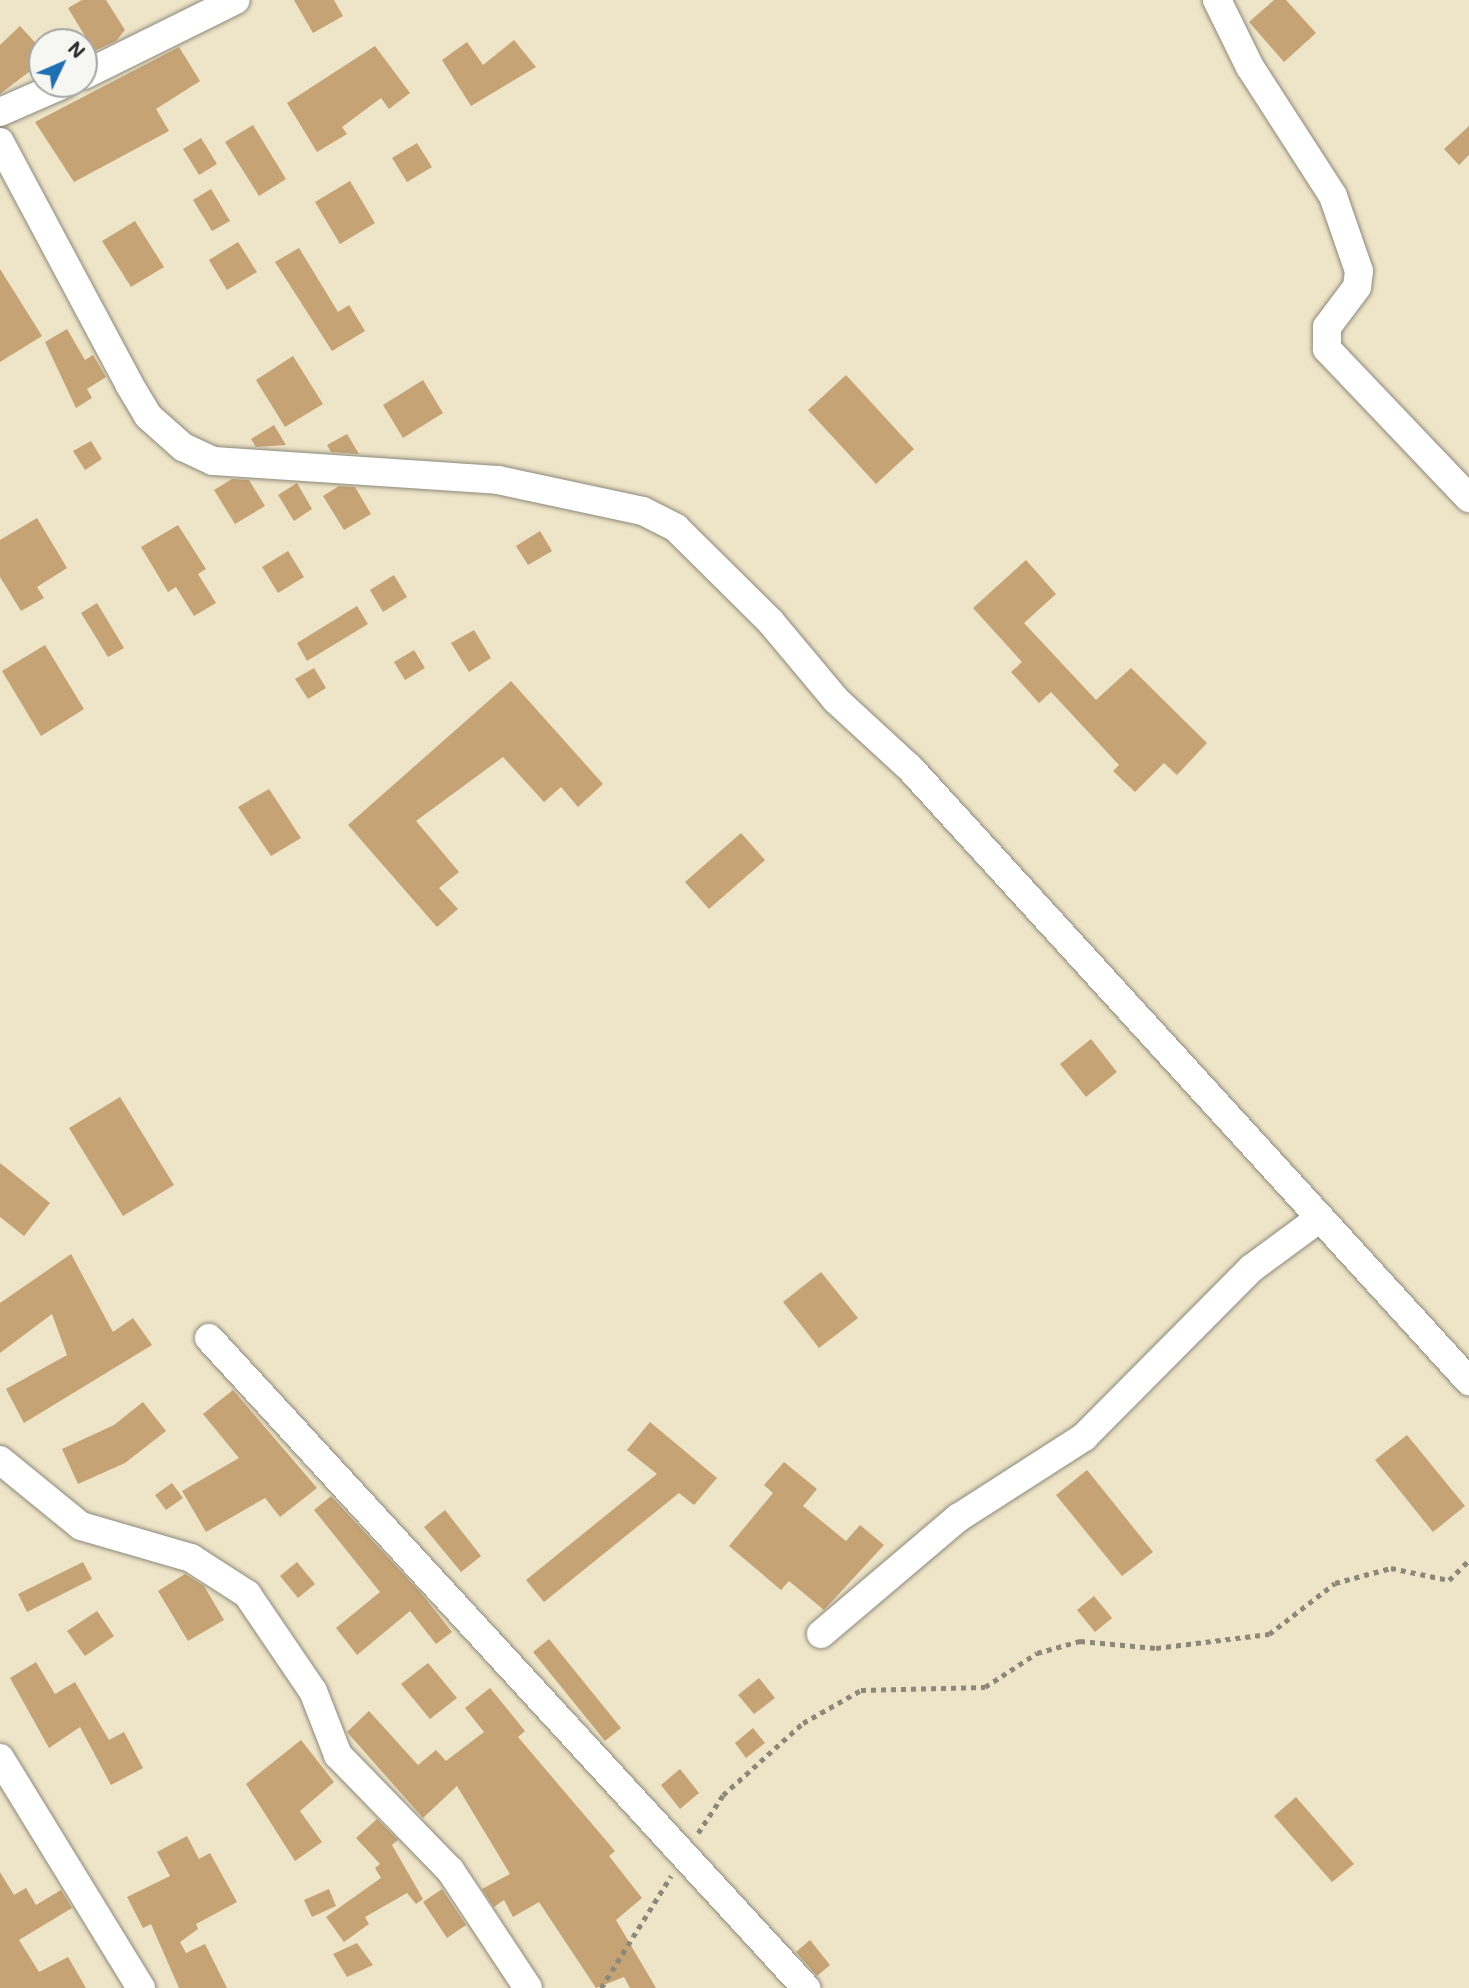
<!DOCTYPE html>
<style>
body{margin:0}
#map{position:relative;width:1469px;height:1988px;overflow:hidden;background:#eee4c8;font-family:Mali,sans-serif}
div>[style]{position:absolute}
.building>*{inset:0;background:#c6a375}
.path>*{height:4.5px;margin-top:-2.25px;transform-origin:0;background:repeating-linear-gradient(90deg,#8c887a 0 5px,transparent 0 10px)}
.roads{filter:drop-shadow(0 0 2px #8c887a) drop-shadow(0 0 2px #8c887a)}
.street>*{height:28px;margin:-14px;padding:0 14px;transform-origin:14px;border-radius:14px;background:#fff}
span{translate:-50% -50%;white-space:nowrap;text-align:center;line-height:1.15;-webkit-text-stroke:5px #f6f6f2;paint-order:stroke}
.north{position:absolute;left:28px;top:28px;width:70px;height:70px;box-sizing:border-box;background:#f6f6f2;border:2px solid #a5a5a2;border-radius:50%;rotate:46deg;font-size:19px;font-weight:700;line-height:28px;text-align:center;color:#2b2b2b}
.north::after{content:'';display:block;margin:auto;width:24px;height:32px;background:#1f6fb2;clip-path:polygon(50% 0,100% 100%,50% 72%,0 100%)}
</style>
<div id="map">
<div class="building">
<div style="clip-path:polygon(82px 0,106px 0,125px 30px,116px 41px,94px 51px,68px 8px)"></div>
<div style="clip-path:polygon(294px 0,334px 0,343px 16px,313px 33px)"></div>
<div style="clip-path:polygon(1274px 0,1286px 0,1316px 33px,1284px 62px,1249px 22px)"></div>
<div style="clip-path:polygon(20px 26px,42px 50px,42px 62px,0 94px,0 45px)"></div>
<div style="clip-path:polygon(514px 40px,536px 67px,471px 106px,442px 60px,467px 42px,483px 65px)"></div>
<div style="clip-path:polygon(375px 46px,410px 93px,389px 109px,381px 98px,342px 127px,347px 134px,317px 152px,287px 103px)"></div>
<div style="clip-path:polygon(179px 47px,200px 81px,156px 109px,169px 131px,74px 182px,35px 122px)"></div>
<div style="clip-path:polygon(253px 125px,286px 179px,259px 196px,225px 142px)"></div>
<div style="clip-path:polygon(1469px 126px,1469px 155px,1459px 165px,1444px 149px)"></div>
<div style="clip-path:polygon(201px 138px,217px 164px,199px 175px,183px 149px)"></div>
<div style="clip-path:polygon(417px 143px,432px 167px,407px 182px,392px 158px)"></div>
<div style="clip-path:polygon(350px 181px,375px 223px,340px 244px,315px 202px)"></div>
<div style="clip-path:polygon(211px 189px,230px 221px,212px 231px,193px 200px)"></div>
<div style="clip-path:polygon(135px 221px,164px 267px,131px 287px,102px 241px)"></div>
<div style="clip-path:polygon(238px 242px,257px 272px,227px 290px,209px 260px)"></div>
<div style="clip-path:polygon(299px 248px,338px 312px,349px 305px,365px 331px,332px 351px,275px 262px)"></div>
<div style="clip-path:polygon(0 269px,42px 336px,0 362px)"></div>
<div style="clip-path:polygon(67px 329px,85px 360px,93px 355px,106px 377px,87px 389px,92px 398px,76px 408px,45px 342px)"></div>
<div style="clip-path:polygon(293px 356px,323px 404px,285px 427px,256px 380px)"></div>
<div style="clip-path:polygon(846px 375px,914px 449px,876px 484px,808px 410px)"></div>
<div style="clip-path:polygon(423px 380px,443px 413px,403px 438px,383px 405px)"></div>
<div style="clip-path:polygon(274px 425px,286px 445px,256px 447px,251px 439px)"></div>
<div style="clip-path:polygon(347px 434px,359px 454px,331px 452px,327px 445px)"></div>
<div style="clip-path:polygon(91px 441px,102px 459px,85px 470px,73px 451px)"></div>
<div style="clip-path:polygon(232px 479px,249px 480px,265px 506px,235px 524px,214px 490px)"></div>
<div style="clip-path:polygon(297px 483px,312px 509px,294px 521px,278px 495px)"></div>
<div style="clip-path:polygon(339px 486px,355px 487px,371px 514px,344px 530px,323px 496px)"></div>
<div style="clip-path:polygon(37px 518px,67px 568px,37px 587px,44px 598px,21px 611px,0 577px,0 540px)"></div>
<div style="clip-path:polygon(178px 525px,206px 569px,198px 574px,216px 603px,194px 616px,176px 587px,168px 592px,141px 547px)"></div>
<div style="clip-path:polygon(540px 531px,552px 551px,528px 565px,516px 546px)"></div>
<div style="clip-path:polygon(288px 551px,304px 577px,278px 593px,262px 567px)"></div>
<div style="clip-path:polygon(1026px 560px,1056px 594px,1024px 623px,1096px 700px,1131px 668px,1207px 743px,1177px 775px,1164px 763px,1135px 792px,1113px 771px,1119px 765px,1051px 692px,1039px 703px,1011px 672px,1022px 662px,973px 608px)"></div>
<div style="clip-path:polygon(394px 575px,407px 597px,383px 612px,370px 590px)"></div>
<div style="clip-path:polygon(97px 603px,124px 648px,108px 657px,81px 613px)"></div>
<div style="clip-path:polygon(357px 606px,368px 624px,307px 661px,297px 643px)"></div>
<div style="clip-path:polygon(474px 630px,491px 658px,469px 672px,451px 643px)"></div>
<div style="clip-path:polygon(45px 645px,84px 709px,41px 736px,2px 671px)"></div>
<div style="clip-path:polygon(414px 650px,425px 668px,405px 680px,394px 662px)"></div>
<div style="clip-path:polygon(314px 668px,326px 688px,308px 699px,295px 679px)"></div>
<div style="clip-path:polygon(511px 681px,603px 784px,578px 807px,561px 787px,544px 802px,503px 757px,416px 821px,459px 872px,439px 888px,458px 909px,437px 927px,348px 825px)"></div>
<div style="clip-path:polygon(269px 789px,301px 838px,271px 856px,238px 807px)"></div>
<div style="clip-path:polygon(741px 833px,765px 860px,709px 909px,685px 882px)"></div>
<div style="clip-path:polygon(1091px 1039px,1117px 1072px,1086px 1097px,1060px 1064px)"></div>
<div style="clip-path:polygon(120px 1097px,174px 1185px,123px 1216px,69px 1128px)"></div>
<div style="clip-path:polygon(0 1163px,50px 1203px,24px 1236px,0 1217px)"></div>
<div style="clip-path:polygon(71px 1254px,113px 1332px,133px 1318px,152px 1345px,24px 1423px,6px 1389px,67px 1355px,52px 1314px,0 1353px,0 1303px)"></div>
<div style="clip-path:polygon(821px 1272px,858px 1318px,819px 1348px,783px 1302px)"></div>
<div style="clip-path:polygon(233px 1390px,317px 1488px,280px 1517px,265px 1498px,206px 1532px,182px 1491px,239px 1458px,203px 1414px)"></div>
<div style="clip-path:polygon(143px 1402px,166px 1431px,125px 1463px,78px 1484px,62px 1449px,114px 1425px)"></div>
<div style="clip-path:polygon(650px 1422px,717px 1478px,694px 1505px,679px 1493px,544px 1602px,526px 1580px,657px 1474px,627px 1450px)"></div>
<div style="clip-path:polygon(1407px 1435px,1465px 1506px,1433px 1532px,1375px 1460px)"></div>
<div style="clip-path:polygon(784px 1462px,817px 1489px,803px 1506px,846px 1541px,860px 1525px,884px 1545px,824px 1610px,789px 1581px,781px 1590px,729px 1546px,773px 1493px,764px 1485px)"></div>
<div style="clip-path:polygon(1087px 1470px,1153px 1552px,1122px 1576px,1056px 1495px)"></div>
<div style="clip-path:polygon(172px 1483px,183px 1498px,166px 1510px,155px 1495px)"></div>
<div style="clip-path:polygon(331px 1496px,421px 1593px,452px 1632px,436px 1644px,410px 1611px,357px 1655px,336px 1628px,380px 1592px,314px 1510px)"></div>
<div style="clip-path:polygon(445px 1510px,481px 1556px,461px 1572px,424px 1527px)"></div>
<div style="clip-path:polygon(83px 1562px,92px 1579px,27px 1612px,18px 1594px)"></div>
<div style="clip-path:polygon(297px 1562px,315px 1584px,298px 1598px,280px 1576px)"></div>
<div style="clip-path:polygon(185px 1574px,204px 1586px,224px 1620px,188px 1641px,158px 1591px)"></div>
<div style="clip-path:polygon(1094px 1596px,1112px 1618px,1095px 1632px,1077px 1610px)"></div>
<div style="clip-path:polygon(97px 1611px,114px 1636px,85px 1656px,67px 1631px)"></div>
<div style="clip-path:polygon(549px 1639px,621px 1728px,605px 1741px,533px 1652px)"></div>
<div style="clip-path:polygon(36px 1662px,55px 1694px,75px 1682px,109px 1740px,124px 1732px,143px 1768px,111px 1785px,80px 1727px,49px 1748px,10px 1678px)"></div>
<div style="clip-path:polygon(428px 1663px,457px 1698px,430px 1719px,401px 1684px)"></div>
<div style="clip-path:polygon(759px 1678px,775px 1698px,754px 1714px,738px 1695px)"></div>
<div style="clip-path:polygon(490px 1688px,525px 1731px,518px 1737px,615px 1851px,609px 1856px,642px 1898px,616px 1920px,656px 1988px,630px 1988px,624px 1977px,596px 1988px,539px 1902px,513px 1917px,504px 1900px,494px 1907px,482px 1889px,510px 1874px,457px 1786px,423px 1818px,347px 1732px,369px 1711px,418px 1765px,436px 1750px,446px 1761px,484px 1732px,465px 1708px)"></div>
<div style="clip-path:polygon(753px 1728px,765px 1743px,746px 1758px,735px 1743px)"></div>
<div style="clip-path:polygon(301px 1740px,334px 1782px,300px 1811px,322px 1842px,295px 1861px,246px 1784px)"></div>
<div style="clip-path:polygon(680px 1769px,699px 1793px,680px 1809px,661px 1785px)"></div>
<div style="clip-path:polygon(1296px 1797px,1354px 1864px,1332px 1882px,1274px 1816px)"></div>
<div style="clip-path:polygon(377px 1819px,398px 1840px,392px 1845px,423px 1899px,416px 1904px,407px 1893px,365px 1917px,369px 1924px,344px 1942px,326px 1917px,381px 1878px,375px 1868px,380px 1864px,356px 1838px)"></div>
<div style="clip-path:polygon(187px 1836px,199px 1859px,210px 1853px,237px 1902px,196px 1924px,198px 1929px,180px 1942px,186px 1953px,205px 1944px,227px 1988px,179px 1988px,151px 1924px,143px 1928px,127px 1897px,170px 1876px,157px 1852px)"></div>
<div style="clip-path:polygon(0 1872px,14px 1895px,26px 1888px,36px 1905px,61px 1890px,72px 1908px,19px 1940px,39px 1972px,68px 1957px,86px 1988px,0 1988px)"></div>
<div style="clip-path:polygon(329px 1889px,336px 1906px,312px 1917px,304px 1900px)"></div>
<div style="clip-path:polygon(442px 1889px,466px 1925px,447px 1938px,423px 1902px)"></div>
<div style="clip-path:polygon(810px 1940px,830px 1965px,817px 1976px,796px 1952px)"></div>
<div style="clip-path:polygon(357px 1943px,373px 1965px,347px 1977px,333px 1954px)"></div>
</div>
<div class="path">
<div style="left:698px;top:1833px;width:45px;rotate:-56.7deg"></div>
<div style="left:723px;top:1795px;width:108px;rotate:-42deg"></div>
<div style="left:803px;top:1723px;width:67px;rotate:-29.6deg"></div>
<div style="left:861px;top:1690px;width:124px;rotate:-1.4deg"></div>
<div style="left:985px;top:1687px;width:62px;rotate:-33.2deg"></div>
<div style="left:1037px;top:1653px;width:45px;rotate:-15.6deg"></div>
<div style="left:1080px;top:1641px;width:76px;rotate:5.3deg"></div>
<div style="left:1156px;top:1648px;width:114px;rotate:-7.1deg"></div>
<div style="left:1269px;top:1634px;width:83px;rotate:-37.7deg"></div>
<div style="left:1335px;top:1583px;width:58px;rotate:-15deg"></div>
<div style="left:1391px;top:1568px;width:59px;rotate:11.7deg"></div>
<div style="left:1449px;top:1580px;width:28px;rotate:-45deg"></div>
<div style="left:601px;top:1988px;width:132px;rotate:-58deg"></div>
</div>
<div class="roads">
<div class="street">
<div style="left:1217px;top:0;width:75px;rotate:63.8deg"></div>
<div style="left:1250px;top:67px;width:153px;rotate:57.2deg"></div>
<div style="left:1333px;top:196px;width:79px;rotate:70.9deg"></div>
<div style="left:1359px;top:271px;width:16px;rotate:97deg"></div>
<div style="left:1357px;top:287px;width:50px;rotate:126.9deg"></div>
<div style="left:1327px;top:327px;width:22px;rotate:90deg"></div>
<div style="left:1327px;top:349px;width:206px;rotate:46.4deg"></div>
<div style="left:84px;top:75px;width:169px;rotate:-26.3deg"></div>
<div style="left:0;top:112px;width:70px;rotate:-23.6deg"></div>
<div style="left:0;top:142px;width:274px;rotate:61.9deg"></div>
<div style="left:129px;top:384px;width:37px;rotate:59deg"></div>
<div style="left:148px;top:416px;width:47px;rotate:41.5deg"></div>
<div style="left:183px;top:447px;width:33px;rotate:25deg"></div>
<div style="left:213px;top:461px;width:286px;rotate:3.8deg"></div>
<div style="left:498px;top:480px;width:148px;rotate:12.1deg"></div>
<div style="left:643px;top:511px;width:37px;rotate:27deg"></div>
<div style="left:676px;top:528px;width:132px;rotate:44.7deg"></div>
<div style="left:770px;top:621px;width:103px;rotate:50.1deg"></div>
<div style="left:836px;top:700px;width:100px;rotate:42.6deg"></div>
<div style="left:910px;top:768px;width:830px;rotate:47.64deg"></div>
<div style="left:209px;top:1338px;width:883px;rotate:47.43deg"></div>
<div style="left:0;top:1460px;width:104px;rotate:39.2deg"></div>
<div style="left:81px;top:1526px;width:115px;rotate:16.2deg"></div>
<div style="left:191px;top:1558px;width:67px;rotate:32.7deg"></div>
<div style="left:247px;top:1594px;width:117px;rotate:55.8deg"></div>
<div style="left:313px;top:1691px;width:69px;rotate:68.7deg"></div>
<div style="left:338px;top:1755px;width:161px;rotate:45.8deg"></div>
<div style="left:450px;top:1870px;width:141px;rotate:56.5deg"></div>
<div style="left:821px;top:1634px;width:180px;rotate:-40.3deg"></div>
<div style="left:958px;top:1518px;width:150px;rotate:-32.7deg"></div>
<div style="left:1084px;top:1437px;width:238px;rotate:-45.2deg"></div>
<div style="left:1252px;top:1268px;width:81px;rotate:-36.4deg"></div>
<div style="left:0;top:1758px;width:270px;rotate:58.5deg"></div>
</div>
</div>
<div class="north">N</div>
</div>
